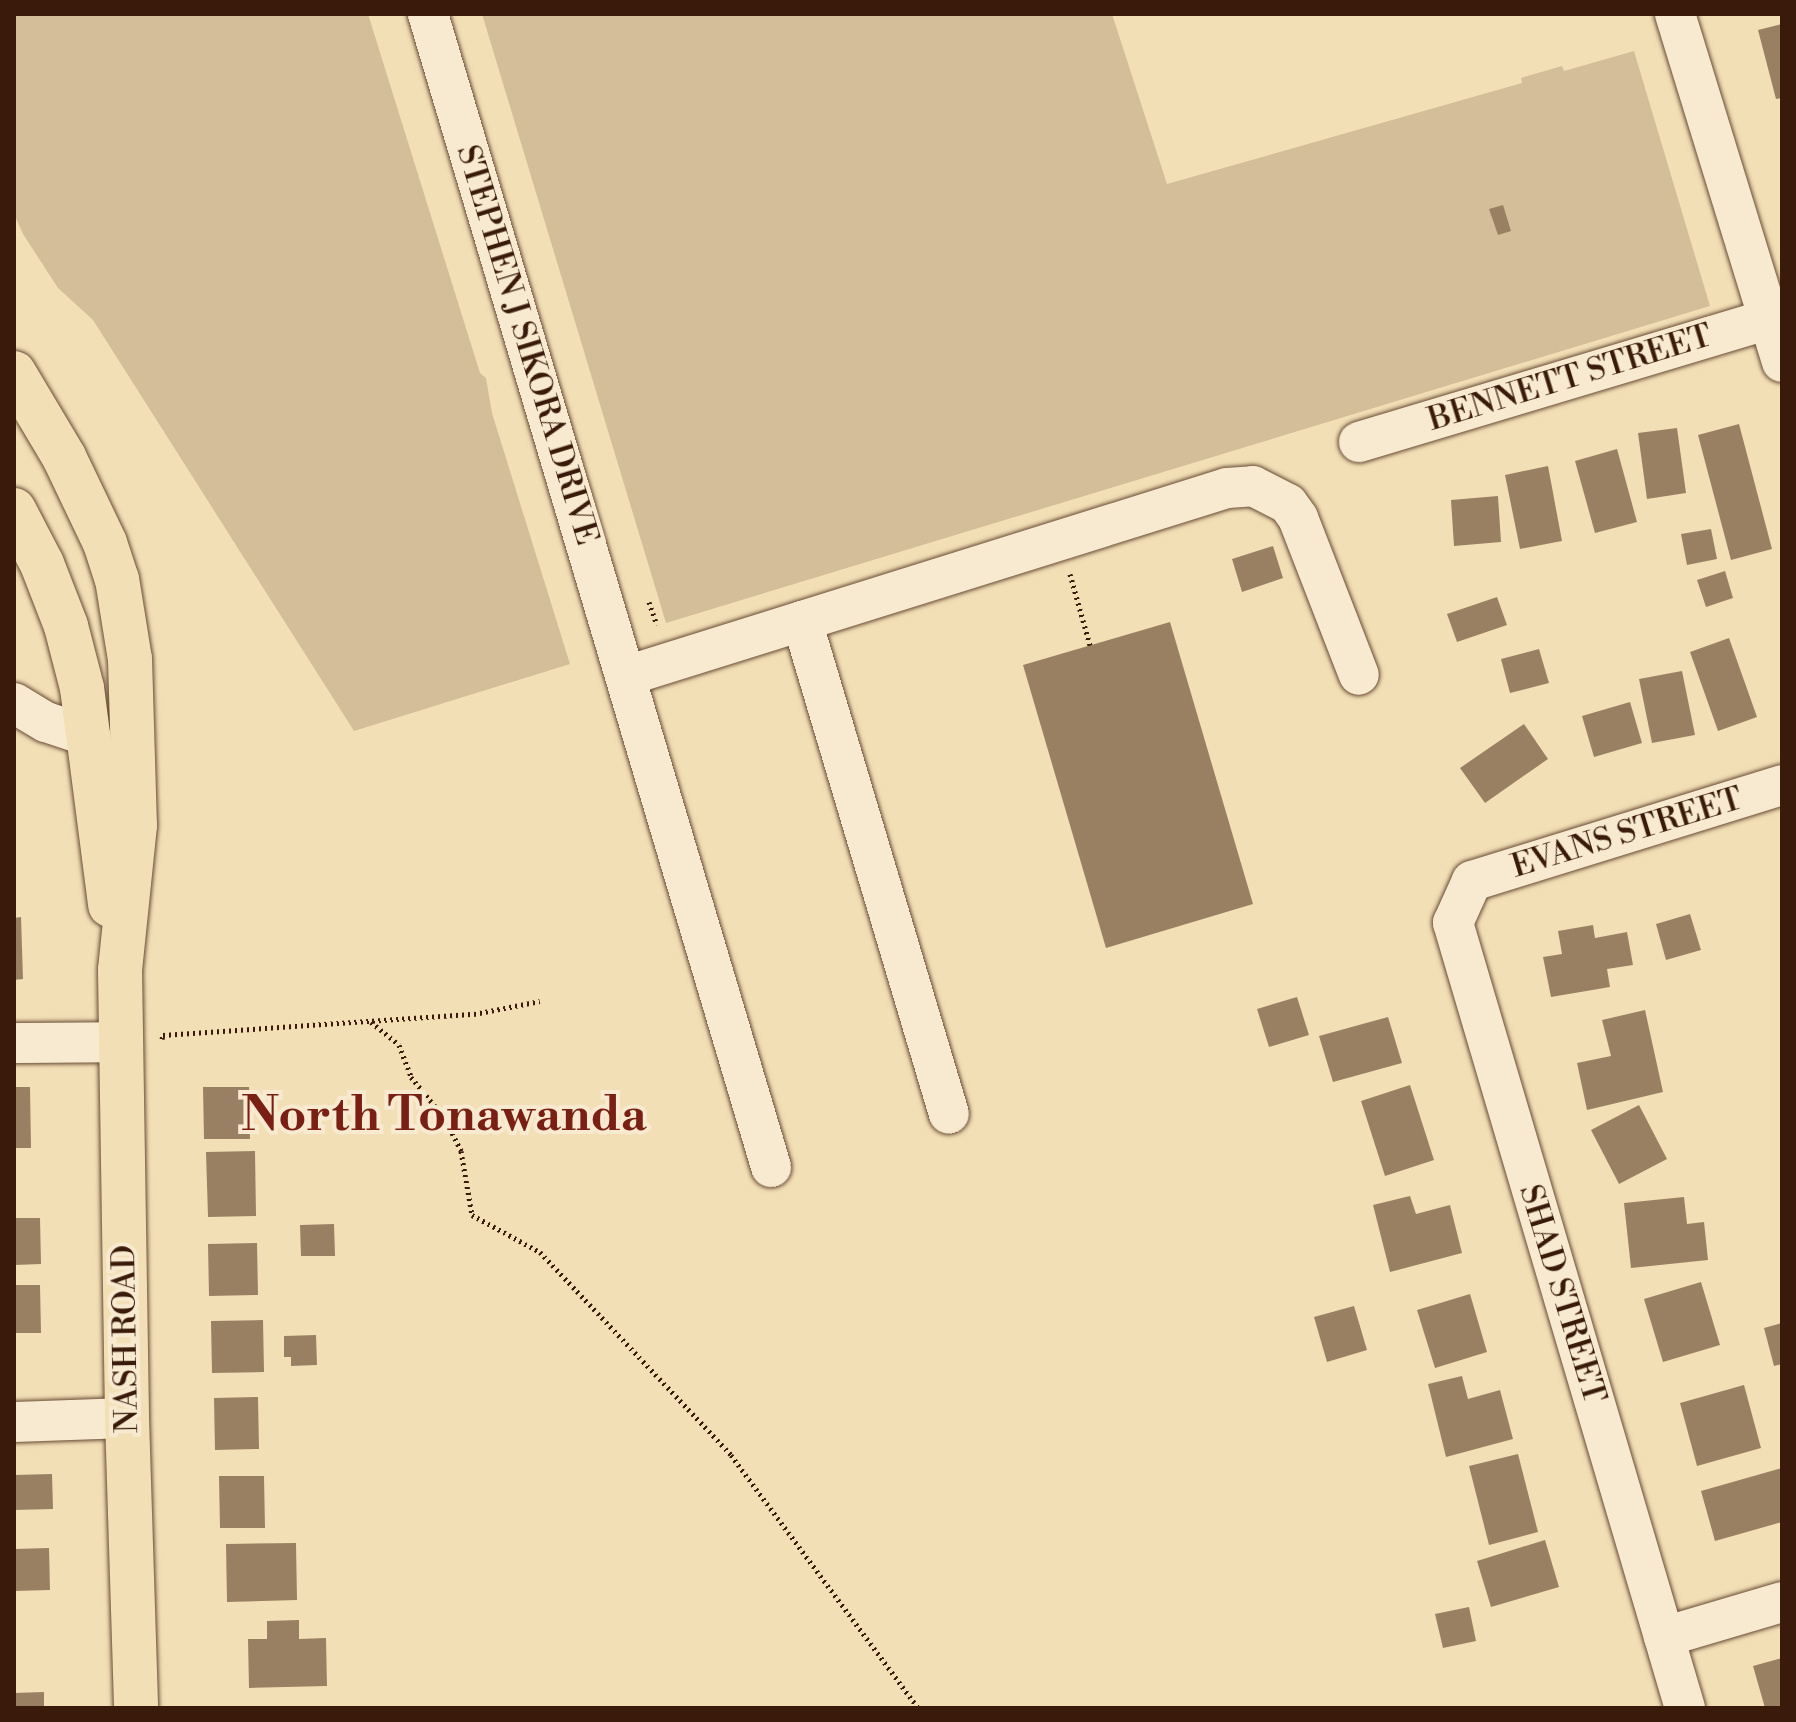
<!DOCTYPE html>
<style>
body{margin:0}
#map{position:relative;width:1796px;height:1722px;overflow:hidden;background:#f3dfb6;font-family:"Libre Bodoni",serif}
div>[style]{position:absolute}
.green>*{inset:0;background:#d4be99}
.building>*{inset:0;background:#9a8063}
.path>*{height:5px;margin-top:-2.5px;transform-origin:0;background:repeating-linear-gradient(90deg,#3a1a0a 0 2px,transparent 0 6px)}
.roads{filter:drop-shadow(0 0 2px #684b35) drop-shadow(0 0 2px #684b35)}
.minor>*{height:40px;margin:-20px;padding:0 20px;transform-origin:20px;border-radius:20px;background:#f7ead0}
.major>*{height:44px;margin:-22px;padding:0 22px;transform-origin:22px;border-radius:22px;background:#f3dfb6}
span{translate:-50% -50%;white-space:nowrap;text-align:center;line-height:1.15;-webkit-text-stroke:8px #f7ead0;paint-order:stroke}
.street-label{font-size:32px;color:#3a1a0a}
.town-label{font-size:48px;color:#7a1f14;font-weight:700}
.frame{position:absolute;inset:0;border:16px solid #3a1a0a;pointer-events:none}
</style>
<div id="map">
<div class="green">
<div style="clip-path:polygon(14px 14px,368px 14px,480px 373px,486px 378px,492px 413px,570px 664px,354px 731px,93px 320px,58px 288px,23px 234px,14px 214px)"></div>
<div style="clip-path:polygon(482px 14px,1112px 14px,1167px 184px,1522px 83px,1521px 78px,1562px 66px,1564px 71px,1634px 51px,1710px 306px,666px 623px)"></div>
</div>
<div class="building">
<div style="clip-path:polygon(1782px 24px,1782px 98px,1776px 99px,1758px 30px)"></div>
<div style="clip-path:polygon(1503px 205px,1511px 231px,1498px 235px,1489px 209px)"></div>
<div style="clip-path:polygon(1739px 424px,1772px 549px,1731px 560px,1698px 435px)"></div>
<div style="clip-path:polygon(1677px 428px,1686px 493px,1647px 499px,1638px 433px)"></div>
<div style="clip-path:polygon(1617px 449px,1637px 522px,1595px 533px,1575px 461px)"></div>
<div style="clip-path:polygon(1548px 466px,1562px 541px,1520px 549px,1505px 475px)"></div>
<div style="clip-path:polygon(1498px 496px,1501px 542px,1454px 546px,1451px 500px)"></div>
<div style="clip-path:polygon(1711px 529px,1717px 559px,1687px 565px,1681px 534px)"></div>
<div style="clip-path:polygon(1273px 546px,1283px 578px,1242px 592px,1232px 559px)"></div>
<div style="clip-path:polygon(1725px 571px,1733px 598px,1706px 607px,1697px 580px)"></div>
<div style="clip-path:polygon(1497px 597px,1507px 625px,1457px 642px,1447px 614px)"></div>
<div style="clip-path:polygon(1170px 622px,1253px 904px,1106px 948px,1023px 665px)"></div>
<div style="clip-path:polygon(1729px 638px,1757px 717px,1718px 731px,1690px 652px)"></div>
<div style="clip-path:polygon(1539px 649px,1549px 683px,1510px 693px,1501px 659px)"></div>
<div style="clip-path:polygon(1682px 671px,1695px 735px,1652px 743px,1639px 679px)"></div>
<div style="clip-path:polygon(1630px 702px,1642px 743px,1594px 757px,1582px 716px)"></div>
<div style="clip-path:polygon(1524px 724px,1548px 759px,1485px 803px,1460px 768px)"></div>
<div style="clip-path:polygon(1690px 914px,1701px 950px,1666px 960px,1656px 924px)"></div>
<div style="clip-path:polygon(21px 917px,23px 979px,14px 980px,14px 918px)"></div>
<div style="clip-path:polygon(1593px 925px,1595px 938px,1627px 932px,1633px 965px,1607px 969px,1610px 987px,1551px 997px,1543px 957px,1562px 954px,1558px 931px)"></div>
<div style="clip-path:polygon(1297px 997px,1309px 1035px,1269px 1047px,1257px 1009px)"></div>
<div style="clip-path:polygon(1645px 1010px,1663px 1092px,1587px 1110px,1577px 1063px,1611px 1056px,1602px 1020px)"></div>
<div style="clip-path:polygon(1388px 1017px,1402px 1063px,1333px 1082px,1319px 1036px)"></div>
<div style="clip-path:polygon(1410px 1085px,1434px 1160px,1385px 1176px,1361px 1101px)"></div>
<div style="clip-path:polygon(14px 1087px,30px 1087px,31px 1148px,14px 1148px)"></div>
<div style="clip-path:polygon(203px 1087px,249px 1087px,250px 1139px,204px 1139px)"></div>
<div style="clip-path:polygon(1639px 1105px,1667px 1159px,1619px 1184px,1591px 1130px)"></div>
<div style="clip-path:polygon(255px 1151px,256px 1216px,208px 1217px,206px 1152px)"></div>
<div style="clip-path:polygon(1410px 1196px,1416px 1214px,1450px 1205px,1462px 1253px,1390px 1272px,1373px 1205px)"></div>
<div style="clip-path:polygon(1684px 1197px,1687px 1224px,1704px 1222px,1708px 1260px,1631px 1268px,1624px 1203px)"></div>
<div style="clip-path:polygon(14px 1218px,40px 1218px,41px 1264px,14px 1265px)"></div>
<div style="clip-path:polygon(334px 1224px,335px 1256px,301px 1256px,300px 1225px)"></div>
<div style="clip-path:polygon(257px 1243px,258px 1295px,209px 1296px,208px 1244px)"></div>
<div style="clip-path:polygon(1701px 1282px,1720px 1345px,1663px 1362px,1644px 1299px)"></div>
<div style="clip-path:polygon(14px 1285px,40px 1285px,41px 1333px,14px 1333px)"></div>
<div style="clip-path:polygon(1470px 1294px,1487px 1352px,1435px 1368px,1417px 1310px)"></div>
<div style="clip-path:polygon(1354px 1306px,1367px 1350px,1327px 1362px,1314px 1317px)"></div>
<div style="clip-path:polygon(263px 1320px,264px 1372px,212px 1373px,211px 1321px)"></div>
<div style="clip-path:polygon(1782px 1323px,1782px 1364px,1774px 1366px,1764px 1328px)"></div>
<div style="clip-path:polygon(316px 1335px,317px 1365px,291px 1366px,291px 1357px,284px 1357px,284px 1336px)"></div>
<div style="clip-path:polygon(1462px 1376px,1468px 1399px,1500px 1390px,1513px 1439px,1446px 1457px,1428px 1384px)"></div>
<div style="clip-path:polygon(1744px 1385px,1761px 1448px,1697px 1466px,1680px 1403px)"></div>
<div style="clip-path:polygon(258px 1397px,259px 1449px,215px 1450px,214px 1398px)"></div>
<div style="clip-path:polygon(1518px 1454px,1538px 1532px,1489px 1545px,1469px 1466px)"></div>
<div style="clip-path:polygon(1782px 1468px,1782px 1522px,1715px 1541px,1701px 1491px)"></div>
<div style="clip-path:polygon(52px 1474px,53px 1509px,14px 1510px,14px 1475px)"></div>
<div style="clip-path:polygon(219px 1476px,264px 1476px,265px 1528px,220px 1528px)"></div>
<div style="clip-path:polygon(1545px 1540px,1559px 1587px,1491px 1607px,1477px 1561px)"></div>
<div style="clip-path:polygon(296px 1543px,297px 1600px,227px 1602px,226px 1544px)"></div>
<div style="clip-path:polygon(49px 1548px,50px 1590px,14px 1591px,14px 1549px)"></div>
<div style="clip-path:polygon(1469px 1607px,1476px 1641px,1443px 1648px,1435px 1614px)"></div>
<div style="clip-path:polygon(299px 1620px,299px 1639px,326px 1638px,327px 1686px,249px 1688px,248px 1639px,267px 1639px,267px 1621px)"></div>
<div style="clip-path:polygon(1782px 1658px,1782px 1708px,1765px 1708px,1753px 1666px)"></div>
<div style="clip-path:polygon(44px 1692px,44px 1708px,14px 1708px,14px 1693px)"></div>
</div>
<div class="path">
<div style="left:1070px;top:574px;width:74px;rotate:74.3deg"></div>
<div style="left:649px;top:602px;width:24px;rotate:71deg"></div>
<div style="left:371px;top:1022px;width:36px;rotate:39deg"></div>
<div style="left:399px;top:1045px;width:34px;rotate:69deg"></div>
<div style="left:411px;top:1077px;width:52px;rotate:50.5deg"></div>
<div style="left:444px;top:1117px;width:38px;rotate:63deg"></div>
<div style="left:461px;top:1151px;width:65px;rotate:80.2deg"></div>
<div style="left:472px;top:1215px;width:77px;rotate:28.6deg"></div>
<div style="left:540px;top:1252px;width:279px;rotate:46.7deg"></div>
<div style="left:731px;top:1455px;width:315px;rotate:53.5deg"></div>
<div style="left:162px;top:1039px;width:4px;rotate:-76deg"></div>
<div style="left:163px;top:1035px;width:312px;rotate:-3.9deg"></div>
<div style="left:474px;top:1014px;width:67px;rotate:-11.1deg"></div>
</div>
<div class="roads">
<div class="minor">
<div style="left:428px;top:14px;width:1203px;rotate:73.43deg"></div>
<div style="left:1675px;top:14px;width:364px;rotate:72.9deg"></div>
<div style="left:1359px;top:442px;width:442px;rotate:-16.7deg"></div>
<div style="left:802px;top:621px;width:514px;rotate:73.4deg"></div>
<div style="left:626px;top:676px;width:630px;rotate:-17.37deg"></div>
<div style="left:1227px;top:488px;width:26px;rotate:-4deg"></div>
<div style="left:1253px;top:486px;width:39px;rotate:27deg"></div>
<div style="left:1288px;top:504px;width:17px;rotate:54deg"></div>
<div style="left:1298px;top:518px;width:168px;rotate:68.8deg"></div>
<div style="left:14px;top:703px;width:37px;rotate:31deg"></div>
<div style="left:46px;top:722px;width:47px;rotate:18.4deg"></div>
<div style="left:14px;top:1043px;width:107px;rotate:-0.5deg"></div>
<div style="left:14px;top:1422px;width:113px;rotate:-2deg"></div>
<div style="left:1664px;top:1637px;width:123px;rotate:-16.5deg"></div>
<div style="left:1685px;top:1708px;width:819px;rotate:-106.46deg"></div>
<div style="left:1453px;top:923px;width:46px;rotate:-65.7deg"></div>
<div style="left:1472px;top:881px;width:325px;rotate:-17.2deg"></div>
</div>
<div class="major">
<div style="left:14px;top:373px;width:98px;rotate:59.2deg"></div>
<div style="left:64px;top:457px;width:95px;rotate:64.5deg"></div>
<div style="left:105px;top:543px;width:38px;rotate:72deg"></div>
<div style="left:117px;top:579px;width:81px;rotate:80.8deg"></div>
<div style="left:130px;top:659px;width:166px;rotate:88.3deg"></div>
<div style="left:135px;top:825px;width:146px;rotate:95.9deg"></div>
<div style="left:120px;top:970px;width:448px;rotate:89.1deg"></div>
<div style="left:127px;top:1418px;width:290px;rotate:88.2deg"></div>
<div style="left:14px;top:510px;width:61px;rotate:62.6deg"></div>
<div style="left:42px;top:564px;width:66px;rotate:68.8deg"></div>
<div style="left:66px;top:626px;width:64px;rotate:75.5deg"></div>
<div style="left:82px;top:688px;width:219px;rotate:82.6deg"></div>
</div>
</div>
<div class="street-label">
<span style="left:527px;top:345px;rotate:73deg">STEPHEN J SIKORA DRIVE</span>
<span style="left:1570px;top:378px;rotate:-17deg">BENNETT STREET</span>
<span style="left:1627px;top:833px;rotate:-17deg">EVANS STREET</span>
<span style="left:1562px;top:1294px;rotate:73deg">SHAD STREET</span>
<span style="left:126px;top:1339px;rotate:-91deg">NASH ROAD</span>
</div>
<div class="town-label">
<span style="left:444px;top:1117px">North Tonawanda</span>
</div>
<div class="frame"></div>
</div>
